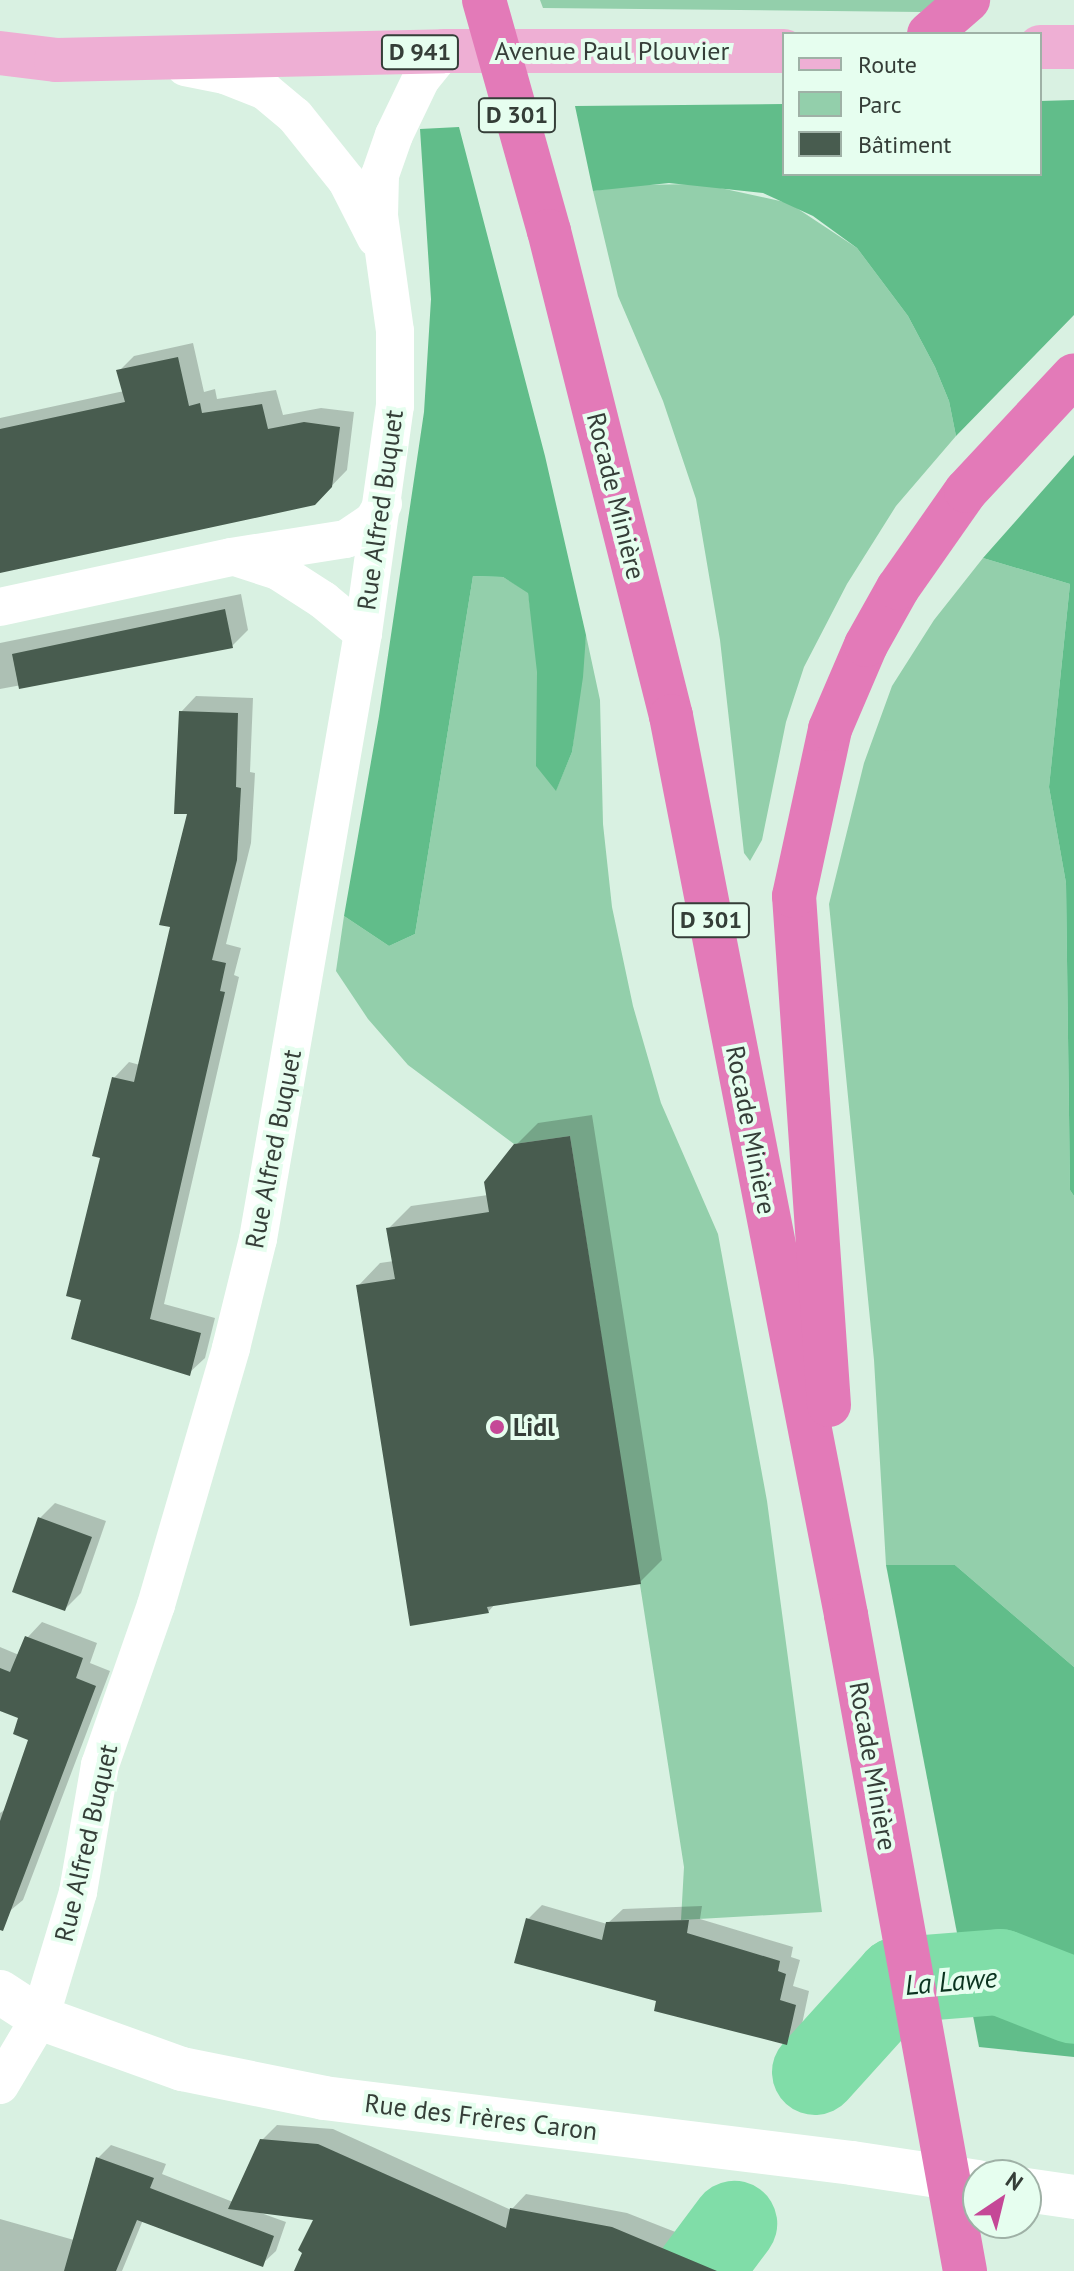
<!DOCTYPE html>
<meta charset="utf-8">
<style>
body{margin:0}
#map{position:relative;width:1074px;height:2271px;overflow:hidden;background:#d9f1e2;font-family:"PT Sans",sans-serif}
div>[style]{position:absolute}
.green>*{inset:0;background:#93cfab}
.forest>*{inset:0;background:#61bd8a}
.shadow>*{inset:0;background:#0003}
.river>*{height:86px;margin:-43px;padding:0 43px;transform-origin:43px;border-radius:43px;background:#80dda8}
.building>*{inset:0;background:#485c4f}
.street>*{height:38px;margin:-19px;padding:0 19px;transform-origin:19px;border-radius:19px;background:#fff}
.secondary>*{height:44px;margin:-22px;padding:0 22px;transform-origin:22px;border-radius:22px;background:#fff}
.primary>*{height:44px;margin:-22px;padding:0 22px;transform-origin:22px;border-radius:22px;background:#eeafd4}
.highway>*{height:44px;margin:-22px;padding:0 22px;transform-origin:22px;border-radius:22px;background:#e37ab8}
.dots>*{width:22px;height:22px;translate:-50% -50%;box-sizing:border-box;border:4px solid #e6feef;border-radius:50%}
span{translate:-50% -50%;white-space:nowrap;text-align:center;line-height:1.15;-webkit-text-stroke:8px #e6feef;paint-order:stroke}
.shield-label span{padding:2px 6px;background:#e6feef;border:2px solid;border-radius:6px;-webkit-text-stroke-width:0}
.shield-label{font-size:24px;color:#353e38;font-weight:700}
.street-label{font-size:26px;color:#353e38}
.poi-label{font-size:26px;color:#353e38;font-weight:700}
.left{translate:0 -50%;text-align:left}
.water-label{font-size:28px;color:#0b3420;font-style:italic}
.legend{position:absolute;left:782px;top:32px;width:260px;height:144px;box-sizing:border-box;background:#e6feef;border:2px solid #9fb1a6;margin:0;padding:10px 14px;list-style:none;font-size:24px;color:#353e38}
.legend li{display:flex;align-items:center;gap:16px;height:40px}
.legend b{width:40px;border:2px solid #9fb1a6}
.north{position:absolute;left:962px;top:2159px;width:80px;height:80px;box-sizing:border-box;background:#e6feef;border:2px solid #9fb1a6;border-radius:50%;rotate:35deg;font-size:22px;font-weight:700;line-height:32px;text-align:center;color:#353e38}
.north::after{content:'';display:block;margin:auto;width:28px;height:36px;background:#c54897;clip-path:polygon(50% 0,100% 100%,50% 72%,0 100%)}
</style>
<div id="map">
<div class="green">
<div style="clip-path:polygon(540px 0,938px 0,921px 12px,543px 8px)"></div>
<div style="clip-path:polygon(702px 184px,789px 203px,857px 248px,908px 316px,935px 367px,949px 401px,956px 436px,896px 506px,847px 584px,804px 667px,786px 722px,762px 840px,750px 861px,744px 853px,720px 640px,696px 499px,663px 401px,618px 296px,593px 191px,633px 185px)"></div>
<div style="clip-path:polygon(983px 558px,1070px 584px,1049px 787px,1066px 883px,1070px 1190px,1074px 1196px,1074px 1667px,955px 1565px,886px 1565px,874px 1360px,829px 904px,864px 763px,892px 686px,934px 620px)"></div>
<div style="clip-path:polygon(473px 576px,503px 577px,528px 592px,556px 790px,572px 752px,586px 635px,600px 700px,603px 824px,612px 907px,633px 1006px,661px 1103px,718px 1234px,767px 1501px,822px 1912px,681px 1920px,684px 1867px,570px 1136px,514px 1144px,408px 1065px,368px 1019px,336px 971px,344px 916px,389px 946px,415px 934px)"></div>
</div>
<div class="forest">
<div style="clip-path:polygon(1074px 100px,1074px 315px,956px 436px,949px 401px,935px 367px,908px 316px,857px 248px,813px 216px,763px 193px,669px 183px,593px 191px,575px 106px,784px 104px,784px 174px,1040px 174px,1040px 101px)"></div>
<div style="clip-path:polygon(459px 127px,545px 456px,586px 635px,583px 677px,572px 752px,556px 791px,536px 766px,537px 672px,528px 593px,503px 577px,473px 576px,415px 934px,389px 946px,344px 916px,379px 716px,424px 412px,431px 299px,420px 129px)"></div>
<div style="clip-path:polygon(1074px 455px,1074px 1196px,1070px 1190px,1066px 883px,1049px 787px,1070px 584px,983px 558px)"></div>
<div style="clip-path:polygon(886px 1565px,955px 1565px,1074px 1667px,1074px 2057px,979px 2047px)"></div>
</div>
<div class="shadow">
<div style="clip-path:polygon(193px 343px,204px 392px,215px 389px,217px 399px,276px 390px,283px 415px,321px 408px,354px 412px,347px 470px,314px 504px,0 570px,0 418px,124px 391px,119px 371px,134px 356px)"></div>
<div style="clip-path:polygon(241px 594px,248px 630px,232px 646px,0 689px,0 643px)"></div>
<div style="clip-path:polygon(196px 696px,253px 698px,250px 772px,255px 773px,251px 843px,226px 944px,241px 948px,234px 975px,239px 977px,164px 1304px,215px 1318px,205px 1358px,189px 1373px,83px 1299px,114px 1078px,129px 1062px,140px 1065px,173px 926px,189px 812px,181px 712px)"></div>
<div style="clip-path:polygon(592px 1115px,662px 1560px,640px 1582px,496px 1603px,488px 1612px,358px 1286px,380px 1263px,394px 1261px,388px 1229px,411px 1206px,488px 1195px,515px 1146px,538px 1123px)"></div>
<div style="clip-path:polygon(55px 1503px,106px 1521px,81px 1593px,65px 1609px,40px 1518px)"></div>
<div style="clip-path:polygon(42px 1622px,97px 1643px,90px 1663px,110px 1671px,23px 1900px,0 1919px,0 1813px,6px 1809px,30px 1739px,21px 1716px,0 1709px,0 1647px,19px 1655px,27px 1638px)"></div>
<div style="clip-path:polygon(542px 1905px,607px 1924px,623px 1909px,702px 1906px,700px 1919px,793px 1947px,791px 1957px,800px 1960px,793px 1986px,809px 1991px,801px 2029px,787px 2043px,659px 1999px,528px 1919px)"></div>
<div style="clip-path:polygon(277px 2125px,333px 2129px,511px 2210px,526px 2194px,627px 2213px,678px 2233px,663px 2271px,298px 2271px,316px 2218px,261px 2213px,286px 2222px,276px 2251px,262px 2264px,143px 2220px,122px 2271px,0 2271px,0 2219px,74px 2240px,98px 2158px,111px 2145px,166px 2164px,162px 2174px,233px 2202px,262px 2140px)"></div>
</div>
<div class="river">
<div style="left:815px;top:2072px;width:124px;rotate:-47.9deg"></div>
<div style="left:898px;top:1980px;width:102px;rotate:-4.5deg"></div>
<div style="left:1000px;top:1972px;width:79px;rotate:21.4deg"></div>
<div style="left:699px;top:2271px;width:59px;rotate:-53.3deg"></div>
</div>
<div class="building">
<div style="clip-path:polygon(178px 357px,189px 406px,200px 403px,202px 413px,262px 404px,268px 429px,304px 422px,340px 427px,332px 487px,315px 505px,0 573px,0 429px,125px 402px,116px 370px)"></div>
<div style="clip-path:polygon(225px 609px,233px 648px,19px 689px,12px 654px)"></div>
<div style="clip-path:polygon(179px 711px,238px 713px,236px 787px,241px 788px,237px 860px,212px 960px,226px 963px,220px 991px,225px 992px,150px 1319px,201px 1333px,190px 1376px,71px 1339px,81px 1300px,66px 1296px,100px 1158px,92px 1156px,112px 1077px,134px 1082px,170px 927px,159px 925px,187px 814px,174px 814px)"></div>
<div style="clip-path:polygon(570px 1136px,641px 1584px,487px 1607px,489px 1613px,410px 1626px,356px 1285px,395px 1279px,386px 1228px,489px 1212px,484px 1182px,514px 1144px)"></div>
<div style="clip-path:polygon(38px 1517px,92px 1537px,65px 1611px,12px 1592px)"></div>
<div style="clip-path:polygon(25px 1636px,83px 1658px,76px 1678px,96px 1686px,3px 1931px,0 1930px,0 1821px,28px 1740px,13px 1734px,18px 1718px,0 1711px,0 1668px,10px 1672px)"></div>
<div style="clip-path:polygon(526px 1918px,602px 1940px,606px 1922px,689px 1920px,687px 1933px,780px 1961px,778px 1971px,786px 1974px,780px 2000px,796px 2005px,787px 2045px,654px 2011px,656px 2001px,514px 1963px)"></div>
<div style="clip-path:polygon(260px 2139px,318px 2144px,506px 2228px,510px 2208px,612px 2227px,717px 2271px,294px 2271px,302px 2253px,298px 2250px,313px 2220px,228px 2209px)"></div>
<div style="clip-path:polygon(96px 2157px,154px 2178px,150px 2188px,274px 2236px,263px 2267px,137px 2220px,116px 2271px,64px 2271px)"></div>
</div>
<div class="street">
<div style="left:185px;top:67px;width:41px;rotate:11.3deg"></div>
<div style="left:225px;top:75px;width:43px;rotate:21.8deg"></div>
<div style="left:265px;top:91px;width:39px;rotate:40deg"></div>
<div style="left:295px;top:116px;width:83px;rotate:51.3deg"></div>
<div style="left:347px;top:181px;width:64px;rotate:63deg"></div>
<div style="left:238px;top:558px;width:42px;rotate:18deg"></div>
<div style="left:278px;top:571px;width:54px;rotate:32.8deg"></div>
<div style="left:323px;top:600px;width:52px;rotate:39.5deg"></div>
<div style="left:0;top:607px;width:236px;rotate:-12.2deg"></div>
<div style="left:231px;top:557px;width:116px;rotate:-8.9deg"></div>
<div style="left:346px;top:539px;width:32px;rotate:-34deg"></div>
<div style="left:373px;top:521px;width:20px;rotate:-60deg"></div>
<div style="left:0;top:2085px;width:78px;rotate:-59.2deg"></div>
<div style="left:40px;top:2018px;width:132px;rotate:-73.2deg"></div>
<div style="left:78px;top:1892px;width:129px;rotate:-80.2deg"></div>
<div style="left:100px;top:1765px;width:170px;rotate:-70.7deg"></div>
<div style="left:156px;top:1605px;width:268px;rotate:-73.7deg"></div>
<div style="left:231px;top:1348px;width:112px;rotate:-76.1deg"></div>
<div style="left:258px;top:1239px;width:615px;rotate:-80.17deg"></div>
<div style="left:363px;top:633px;width:229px;rotate:-82deg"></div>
<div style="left:395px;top:406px;width:75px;rotate:-90deg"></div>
<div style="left:395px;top:331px;width:116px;rotate:-97.9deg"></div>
<div style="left:379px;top:216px;width:41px;rotate:-88.6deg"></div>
<div style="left:380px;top:175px;width:42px;rotate:-70.7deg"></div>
<div style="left:394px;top:135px;width:62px;rotate:-64.3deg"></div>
<div style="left:421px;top:79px;width:36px;rotate:-51deg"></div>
</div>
<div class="secondary">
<div style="left:0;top:1992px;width:48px;rotate:33deg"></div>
<div style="left:40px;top:2018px;width:151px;rotate:19.8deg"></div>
<div style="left:182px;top:2069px;width:145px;rotate:11.5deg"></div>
<div style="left:324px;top:2098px;width:532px;rotate:7.02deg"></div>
<div style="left:852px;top:2163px;width:127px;rotate:8.6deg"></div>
<div style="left:1026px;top:2190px;width:49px;rotate:8.3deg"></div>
</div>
<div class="primary">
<div style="left:1040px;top:47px;width:34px"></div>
<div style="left:0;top:53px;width:56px;rotate:7.1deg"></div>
<div style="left:56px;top:60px;width:388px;rotate:-1.3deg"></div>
<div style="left:444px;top:51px;width:340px"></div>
</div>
<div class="highway">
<div style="left:484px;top:0;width:240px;rotate:74.3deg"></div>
<div style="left:549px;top:231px;width:500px;rotate:75.88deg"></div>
<div style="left:671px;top:716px;width:916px;rotate:78.98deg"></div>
<div style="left:846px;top:1615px;width:667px;rotate:79.72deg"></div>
<div style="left:929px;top:34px;width:52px;rotate:-41.1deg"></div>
<div style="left:829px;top:1405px;width:510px;rotate:-93.93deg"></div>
<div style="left:794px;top:896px;width:171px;rotate:-77.8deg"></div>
<div style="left:830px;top:729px;width:91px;rotate:-66.8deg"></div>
<div style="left:866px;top:645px;width:65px;rotate:-60.7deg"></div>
<div style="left:898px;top:588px;width:118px;rotate:-55deg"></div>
<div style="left:966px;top:491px;width:158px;rotate:-47deg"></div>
</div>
<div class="dots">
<div style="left:497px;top:1427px;background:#c54897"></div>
</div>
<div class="shield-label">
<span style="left:420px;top:52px">D 941</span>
<span style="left:517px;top:115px">D 301</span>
<span style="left:711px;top:920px">D 301</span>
</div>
<div class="street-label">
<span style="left:612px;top:51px">Avenue Paul Plouvier</span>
<span style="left:616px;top:496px;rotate:76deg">Rocade Minière</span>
<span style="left:380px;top:510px;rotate:-82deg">Rue Alfred Buquet</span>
<span style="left:751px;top:1130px;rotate:79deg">Rocade Minière</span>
<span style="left:273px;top:1149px;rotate:-79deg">Rue Alfred Buquet</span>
<span style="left:873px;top:1766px;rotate:80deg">Rocade Minière</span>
<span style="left:86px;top:1843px;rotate:-77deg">Rue Alfred Buquet</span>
<span style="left:481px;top:2117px;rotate:7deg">Rue des Frères Caron</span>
</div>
<div class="poi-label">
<span class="left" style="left:513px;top:1427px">Lidl</span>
</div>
<div class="water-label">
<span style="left:951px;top:1981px;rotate:-5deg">La Lawe</span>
</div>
<ul class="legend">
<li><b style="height:10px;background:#eeafd4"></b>Route</li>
<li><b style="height:22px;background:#93cfab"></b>Parc</li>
<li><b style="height:22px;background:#485c4f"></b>Bâtiment</li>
</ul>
<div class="north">N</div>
</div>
